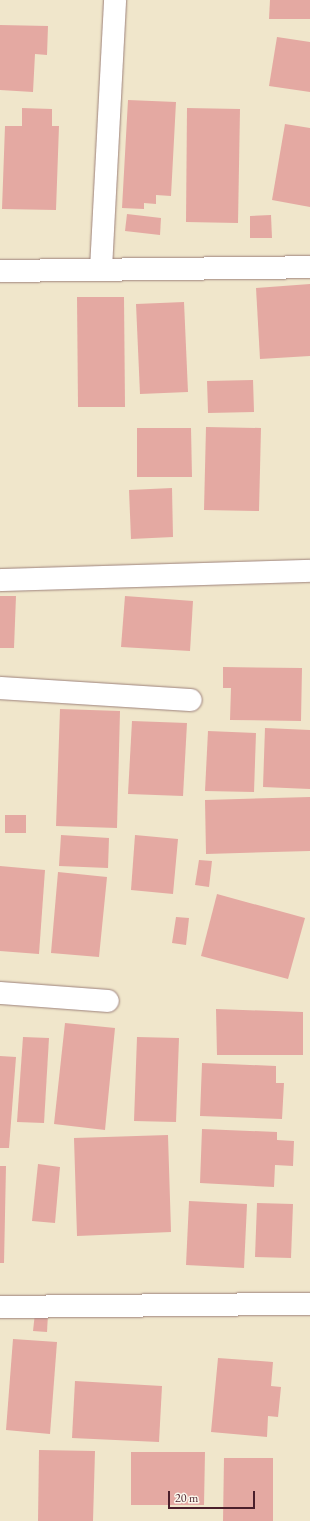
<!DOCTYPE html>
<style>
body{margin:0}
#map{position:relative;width:310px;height:1521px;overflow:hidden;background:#f0e6cb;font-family:"EB Garamond",serif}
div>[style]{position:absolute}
.building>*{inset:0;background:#e4a9a2}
.roads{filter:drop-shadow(0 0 1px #9d827b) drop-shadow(0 0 1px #9d827b)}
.minor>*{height:22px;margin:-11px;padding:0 11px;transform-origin:11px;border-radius:11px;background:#fff}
span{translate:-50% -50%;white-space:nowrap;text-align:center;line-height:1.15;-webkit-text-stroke:3.5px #fbf7ec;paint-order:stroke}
.scale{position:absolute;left:168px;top:1491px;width:87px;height:18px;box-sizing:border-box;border:2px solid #4a1f2b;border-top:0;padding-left:5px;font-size:12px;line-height:14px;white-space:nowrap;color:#4a1f2b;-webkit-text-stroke:3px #fbf7ec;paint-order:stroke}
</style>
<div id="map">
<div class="building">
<div style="clip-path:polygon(270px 0,310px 0,310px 19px,269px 19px)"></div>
<div style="clip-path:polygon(0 25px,48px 26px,47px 55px,35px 54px,33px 92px,0 90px)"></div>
<div style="clip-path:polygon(277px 37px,310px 42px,310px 92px,269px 86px)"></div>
<div style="clip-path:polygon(128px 100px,176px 102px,171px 196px,156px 195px,156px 204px,144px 203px,144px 209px,122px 208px)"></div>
<div style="clip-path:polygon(22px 108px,52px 109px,52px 126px,59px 126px,56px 210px,2px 209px,5px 126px,22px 126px)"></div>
<div style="clip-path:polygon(187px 108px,240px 109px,238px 223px,186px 222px)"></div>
<div style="clip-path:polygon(285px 124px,310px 128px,310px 207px,272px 200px)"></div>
<div style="clip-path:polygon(127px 214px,161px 218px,160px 235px,125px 231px)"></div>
<div style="clip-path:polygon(271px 215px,272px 238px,250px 238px,250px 216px)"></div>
<div style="clip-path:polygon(310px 284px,310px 356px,260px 359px,256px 288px)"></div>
<div style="clip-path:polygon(77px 297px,124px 297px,125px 407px,78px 407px)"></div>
<div style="clip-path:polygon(184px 302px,188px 392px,140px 394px,136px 304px)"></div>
<div style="clip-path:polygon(253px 380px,254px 412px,208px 413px,207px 381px)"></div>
<div style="clip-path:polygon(206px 427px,261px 428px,259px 511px,204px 510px)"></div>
<div style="clip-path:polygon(137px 428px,191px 428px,192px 477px,137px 477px)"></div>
<div style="clip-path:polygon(172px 488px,173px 537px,131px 539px,129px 490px)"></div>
<div style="clip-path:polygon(0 596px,16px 596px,14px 648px,0 648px)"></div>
<div style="clip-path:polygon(125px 596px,193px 601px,190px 651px,121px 647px)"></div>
<div style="clip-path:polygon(223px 667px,302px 668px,301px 721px,230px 720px,231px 688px,223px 688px)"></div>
<div style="clip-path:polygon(60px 709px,120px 711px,117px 828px,56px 826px)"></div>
<div style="clip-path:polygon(132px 721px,187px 723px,183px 796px,128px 794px)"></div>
<div style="clip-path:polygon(265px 728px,310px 730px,310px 789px,263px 787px)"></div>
<div style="clip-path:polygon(208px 731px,256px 733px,254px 792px,205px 791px)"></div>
<div style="clip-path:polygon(310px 797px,310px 851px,206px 854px,205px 800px)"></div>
<div style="clip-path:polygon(5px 815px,26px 815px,26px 833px,5px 833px)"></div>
<div style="clip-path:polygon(61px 835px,109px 838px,108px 868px,59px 866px)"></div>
<div style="clip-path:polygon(135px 835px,178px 839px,173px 894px,131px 890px)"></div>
<div style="clip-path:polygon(199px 860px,212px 861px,209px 887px,195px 885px)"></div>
<div style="clip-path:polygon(0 866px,45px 870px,39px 954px,0 951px)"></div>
<div style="clip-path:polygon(58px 872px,107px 877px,99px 957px,51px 953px)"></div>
<div style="clip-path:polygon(217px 894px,305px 918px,288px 979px,201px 956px)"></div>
<div style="clip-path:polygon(176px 917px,189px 918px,186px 945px,172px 943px)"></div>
<div style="clip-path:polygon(216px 1009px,303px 1012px,303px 1055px,217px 1055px)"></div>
<div style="clip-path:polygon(65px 1023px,115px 1028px,105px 1130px,54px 1124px)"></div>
<div style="clip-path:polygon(23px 1037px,49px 1038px,44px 1123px,17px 1122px)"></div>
<div style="clip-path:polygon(137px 1037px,179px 1038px,176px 1122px,134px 1121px)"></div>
<div style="clip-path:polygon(0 1056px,16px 1057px,9px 1148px,0 1148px)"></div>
<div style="clip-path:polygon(202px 1063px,276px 1066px,276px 1083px,284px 1083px,282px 1119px,200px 1116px)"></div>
<div style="clip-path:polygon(202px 1129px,277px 1132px,277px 1140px,294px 1141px,293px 1166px,275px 1165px,274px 1187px,200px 1183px)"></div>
<div style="clip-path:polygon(168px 1135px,171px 1232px,77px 1236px,74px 1138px)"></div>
<div style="clip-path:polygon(38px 1164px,60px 1167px,55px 1223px,32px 1221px)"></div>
<div style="clip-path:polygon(0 1166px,6px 1166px,4px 1263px,0 1263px)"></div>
<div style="clip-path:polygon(189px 1201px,247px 1204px,244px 1268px,186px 1265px)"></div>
<div style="clip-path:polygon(257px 1203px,293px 1204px,291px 1258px,255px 1257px)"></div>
<div style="clip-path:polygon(35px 1313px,48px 1314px,47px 1332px,33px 1331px)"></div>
<div style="clip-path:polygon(13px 1339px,57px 1342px,50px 1434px,6px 1430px)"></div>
<div style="clip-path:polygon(218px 1358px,273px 1362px,271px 1386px,281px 1387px,278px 1417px,268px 1416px,267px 1437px,211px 1432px)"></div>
<div style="clip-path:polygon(75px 1381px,162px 1386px,159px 1442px,72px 1438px)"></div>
<div style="clip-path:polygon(39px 1450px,95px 1451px,93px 1521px,38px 1521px)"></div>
<div style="clip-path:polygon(131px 1452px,205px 1452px,204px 1505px,131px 1505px)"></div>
<div style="clip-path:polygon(224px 1458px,273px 1458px,273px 1521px,223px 1521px)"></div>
</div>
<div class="roads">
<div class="minor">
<div style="left:101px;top:269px;width:269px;rotate:-87deg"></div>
<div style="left:0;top:271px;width:310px;rotate:-0.7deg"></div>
<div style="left:0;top:580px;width:310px;rotate:-1.7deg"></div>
<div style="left:0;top:688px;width:191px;rotate:3.6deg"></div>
<div style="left:0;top:993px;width:108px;rotate:4.2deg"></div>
<div style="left:0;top:1307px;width:310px;rotate:-0.6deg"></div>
</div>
</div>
<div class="scale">20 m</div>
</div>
